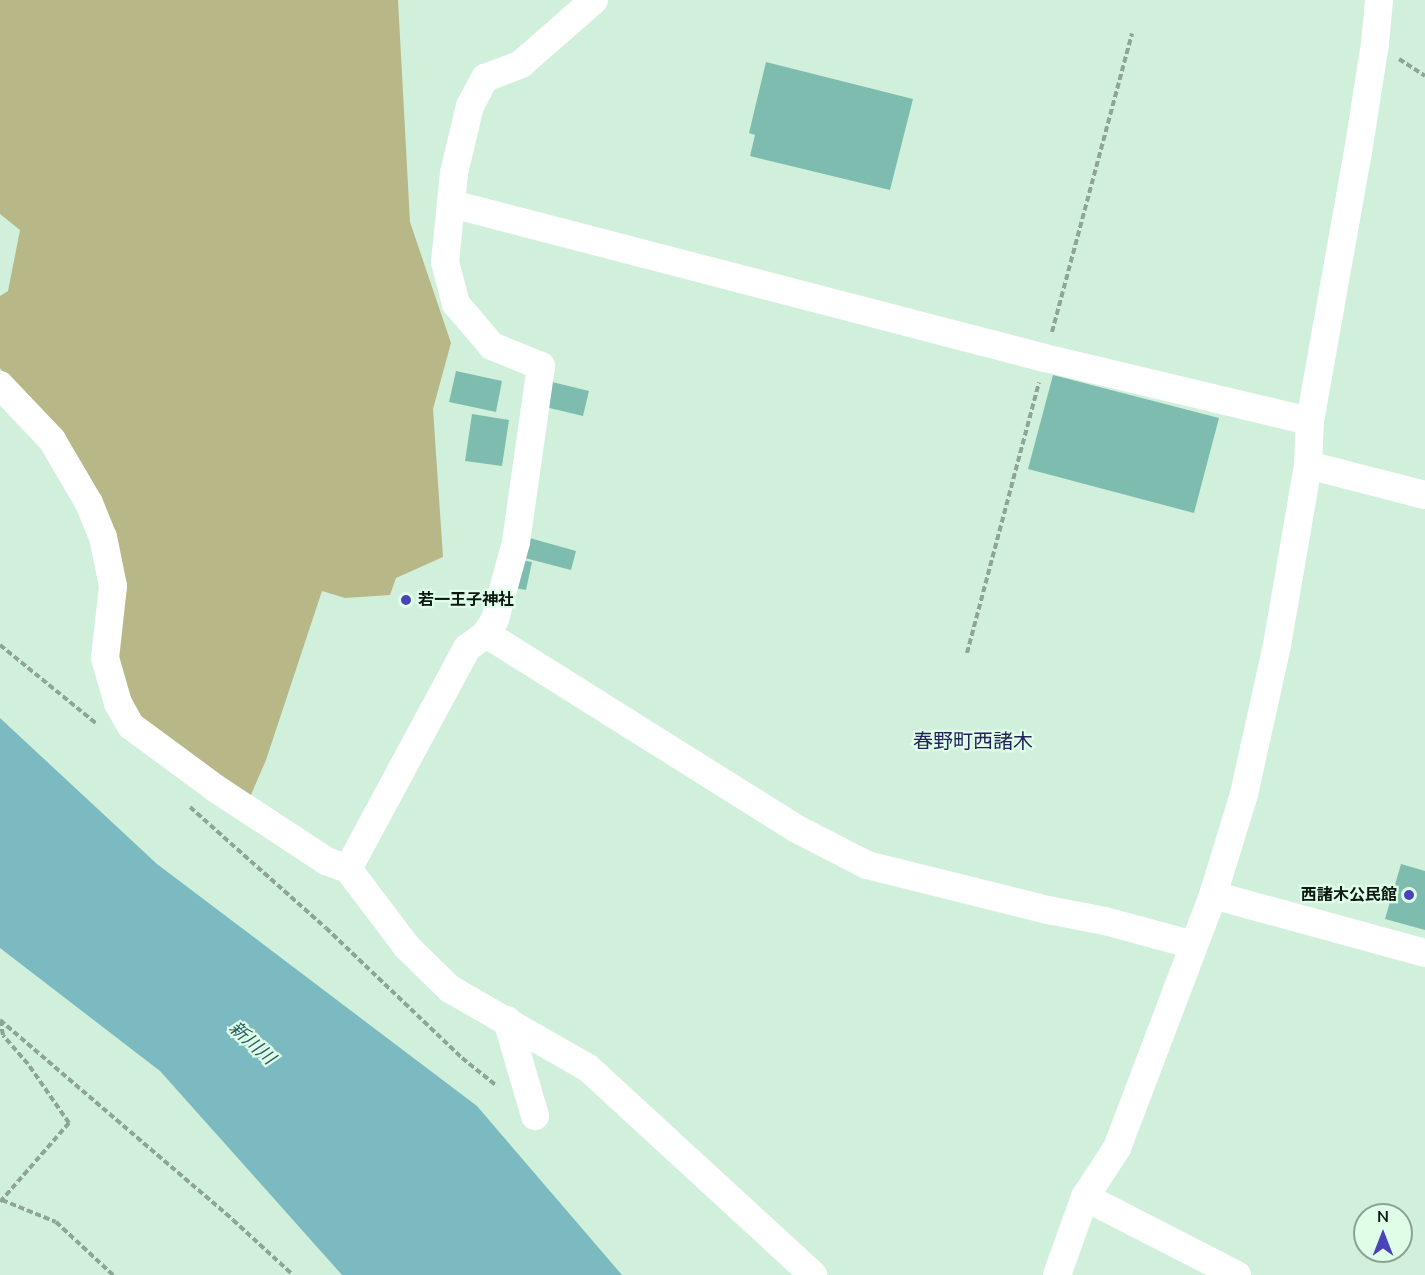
<!DOCTYPE html>
<meta charset="utf-8">
<style>
body{margin:0}
#map{position:relative;width:1425px;height:1275px;overflow:hidden;background:#d1f0db;font-family:"Nunito Sans","Noto Sans JP",sans-serif}
div>[style]{position:absolute}
.forest>*{inset:0;background:#b8b787}
.water>*{inset:0;background:#7cbac2}
.building>*{inset:0;background:#7fbcb0}
.path>*{height:4px;margin-top:-2px;transform-origin:0;background:repeating-linear-gradient(90deg,#8da595 0 6px,transparent 0 9px)}
.street>*{height:28px;margin:-14px;padding:0 14px;transform-origin:14px;border-radius:14px;background:#fff}
.dots>*{width:16px;height:16px;translate:-50% -50%;box-sizing:border-box;border:3px solid #defee8;border-radius:50%}
span{translate:-50% -50%;white-space:nowrap;text-align:center;line-height:1.15;-webkit-text-stroke:4.5px #defee8;paint-order:stroke}
.poi-label{font-size:16px;color:#0c1710;font-weight:700}
.left{translate:0 -50%;text-align:left}
.right{translate:-100% -50%;text-align:right}
.water-label{font-size:18px;color:#255b61;font-style:italic}
.quarter-label{font-size:20px;color:#23215a}
.north{position:absolute;left:1353px;top:1203px;width:60px;height:60px;box-sizing:border-box;background:#defee8;border:2px solid #8aa292;border-radius:50%;rotate:0deg;font-size:16px;font-weight:700;line-height:24px;text-align:center;color:#0c1710}
.north::after{content:'';display:block;margin:auto;width:21px;height:27px;background:#4b43ba;clip-path:polygon(50% 0,100% 100%,50% 72%,0 100%)}
</style>
<div id="map">
<div class="forest">
<div style="clip-path:polygon(0 0,398px 0,410px 222px,451px 343px,433px 409px,443px 557px,396px 578px,390px 595px,345px 598px,322px 591px,266px 760px,250px 797px,134px 724px,111px 657px,93px 505px,0 368px,0 296px,8px 291px,20px 230px,0 214px)"></div>
</div>
<div class="water">
<div style="clip-path:polygon(0 718px,157px 864px,477px 1106px,622px 1275px,342px 1275px,160px 1071px,0 948px)"></div>
</div>
<div class="building">
<div style="clip-path:polygon(766px 62px,913px 99px,890px 190px,750px 156px,755px 135px,749px 133px)"></div>
<div style="clip-path:polygon(456px 371px,502px 381px,496px 412px,449px 402px)"></div>
<div style="clip-path:polygon(1053px 375px,1219px 418px,1194px 513px,1028px 469px)"></div>
<div style="clip-path:polygon(548px 381px,589px 391px,583px 416px,541px 406px)"></div>
<div style="clip-path:polygon(472px 414px,509px 420px,502px 466px,465px 461px)"></div>
<div style="clip-path:polygon(526px 537px,576px 551px,571px 570px,521px 557px)"></div>
<div style="clip-path:polygon(516px 559px,532px 562px,526px 590px,510px 587px)"></div>
<div style="clip-path:polygon(403px 593px,412px 597px,408px 607px,399px 603px)"></div>
<div style="clip-path:polygon(1401px 864px,1425px 871px,1425px 930px,1385px 919px)"></div>
</div>
<div class="path">
<div style="left:1399px;top:59px;width:31px;rotate:33deg"></div>
<div style="left:1052px;top:332px;width:309px;rotate:-75deg"></div>
<div style="left:0;top:645px;width:125px;rotate:39.2deg"></div>
<div style="left:967px;top:653px;width:280px;rotate:-75.1deg"></div>
<div style="left:190px;top:807px;width:182px;rotate:41.7deg"></div>
<div style="left:326px;top:928px;width:188px;rotate:43.7deg"></div>
<div style="left:462px;top:1058px;width:45px;rotate:38.7deg"></div>
<div style="left:0;top:1020px;width:307px;rotate:40.6deg"></div>
<div style="left:233px;top:1220px;width:81px;rotate:42.5deg"></div>
<div style="left:2px;top:1200px;width:58px;rotate:22.2deg"></div>
<div style="left:56px;top:1222px;width:78px;rotate:42.9deg"></div>
<div style="left:0;top:1202px;width:105px;rotate:-48.9deg"></div>
<div style="left:69px;top:1123px;width:72px;rotate:-124.8deg"></div>
<div style="left:28px;top:1064px;width:38px;rotate:-131deg"></div>
<div style="left:3px;top:1035px;width:15px;rotate:-101deg"></div>
</div>
<div class="street">
<div style="left:452px;top:204px;width:613px;rotate:14.56deg"></div>
<div style="left:1045px;top:358px;width:272px;rotate:13.4deg"></div>
<div style="left:0;top:385px;width:76px;rotate:46.6deg"></div>
<div style="left:52px;top:440px;width:73px;rotate:59.6deg"></div>
<div style="left:89px;top:503px;width:37px;rotate:68deg"></div>
<div style="left:103px;top:537px;width:50px;rotate:78.5deg"></div>
<div style="left:113px;top:586px;width:72px;rotate:96.3deg"></div>
<div style="left:105px;top:658px;width:47px;rotate:73.9deg"></div>
<div style="left:118px;top:703px;width:26px;rotate:61deg"></div>
<div style="left:131px;top:726px;width:104px;rotate:36.4deg"></div>
<div style="left:215px;top:788px;width:133px;rotate:33.3deg"></div>
<div style="left:326px;top:861px;width:23px;rotate:20deg"></div>
<div style="left:348px;top:869px;width:98px;rotate:52.9deg"></div>
<div style="left:407px;top:947px;width:60px;rotate:44.3deg"></div>
<div style="left:450px;top:989px;width:159px;rotate:29.8deg"></div>
<div style="left:588px;top:1068px;width:306px;rotate:42.6deg"></div>
<div style="left:1308px;top:465px;width:121px;rotate:14.4deg"></div>
<div style="left:486px;top:634px;width:365px;rotate:32.1deg"></div>
<div style="left:795px;top:828px;width:81px;rotate:27.2deg"></div>
<div style="left:867px;top:865px;width:187px;rotate:14deg"></div>
<div style="left:1048px;top:910px;width:58px;rotate:10.9deg"></div>
<div style="left:1105px;top:921px;width:92px;rotate:15.1deg"></div>
<div style="left:348px;top:869px;width:251px;rotate:-61.7deg"></div>
<div style="left:467px;top:648px;width:24px;rotate:-36deg"></div>
<div style="left:486px;top:634px;width:17px;rotate:-59deg"></div>
<div style="left:495px;top:619px;width:80px;rotate:-74.7deg"></div>
<div style="left:516px;top:542px;width:178px;rotate:-81.9deg"></div>
<div style="left:541px;top:366px;width:53px;rotate:-157.8deg"></div>
<div style="left:492px;top:346px;width:55px;rotate:-130.6deg"></div>
<div style="left:456px;top:304px;width:43px;rotate:-104.7deg"></div>
<div style="left:445px;top:262px;width:89px;rotate:-84.2deg"></div>
<div style="left:454px;top:173px;width:69px;rotate:-76.6deg"></div>
<div style="left:470px;top:106px;width:32px;rotate:-62deg"></div>
<div style="left:485px;top:78px;width:39px;rotate:-21deg"></div>
<div style="left:521px;top:64px;width:97px;rotate:-41.2deg"></div>
<div style="left:1213px;top:895px;width:220px;rotate:15.3deg"></div>
<div style="left:507px;top:1020px;width:100px;rotate:73.7deg"></div>
<div style="left:1085px;top:1197px;width:171px;rotate:27.2deg"></div>
<div style="left:1057px;top:1275px;width:83px;rotate:-70.3deg"></div>
<div style="left:1085px;top:1197px;width:59px;rotate:-56.9deg"></div>
<div style="left:1117px;top:1148px;width:271px;rotate:-69.2deg"></div>
<div style="left:1213px;top:895px;width:106px;rotate:-72.9deg"></div>
<div style="left:1244px;top:794px;width:153px;rotate:-77.5deg"></div>
<div style="left:1277px;top:645px;width:183px;rotate:-80.2deg"></div>
<div style="left:1308px;top:465px;width:44px;rotate:-87.4deg"></div>
<div style="left:1310px;top:421px;width:273px;rotate:-79.9deg"></div>
<div style="left:1358px;top:152px;width:109px;rotate:-81.1deg"></div>
<div style="left:1375px;top:44px;width:44px;rotate:-84.8deg"></div>
</div>
<div class="dots">
<div style="left:406px;top:600px;background:#4b43ba"></div>
<div style="left:1409px;top:895px;background:#4b43ba"></div>
</div>
<div class="poi-label">
<span class="left" style="left:418px;top:600px">若一王子神社</span>
<span class="right" style="left:1397px;top:895px">西諸木公民館</span>
</div>
<div class="water-label">
<span style="left:252px;top:1043px;rotate:42deg">新川川</span>
</div>
<div class="quarter-label">
<span style="left:973px;top:741px">春野町西諸木</span>
</div>
<div class="north">N</div>
</div>
